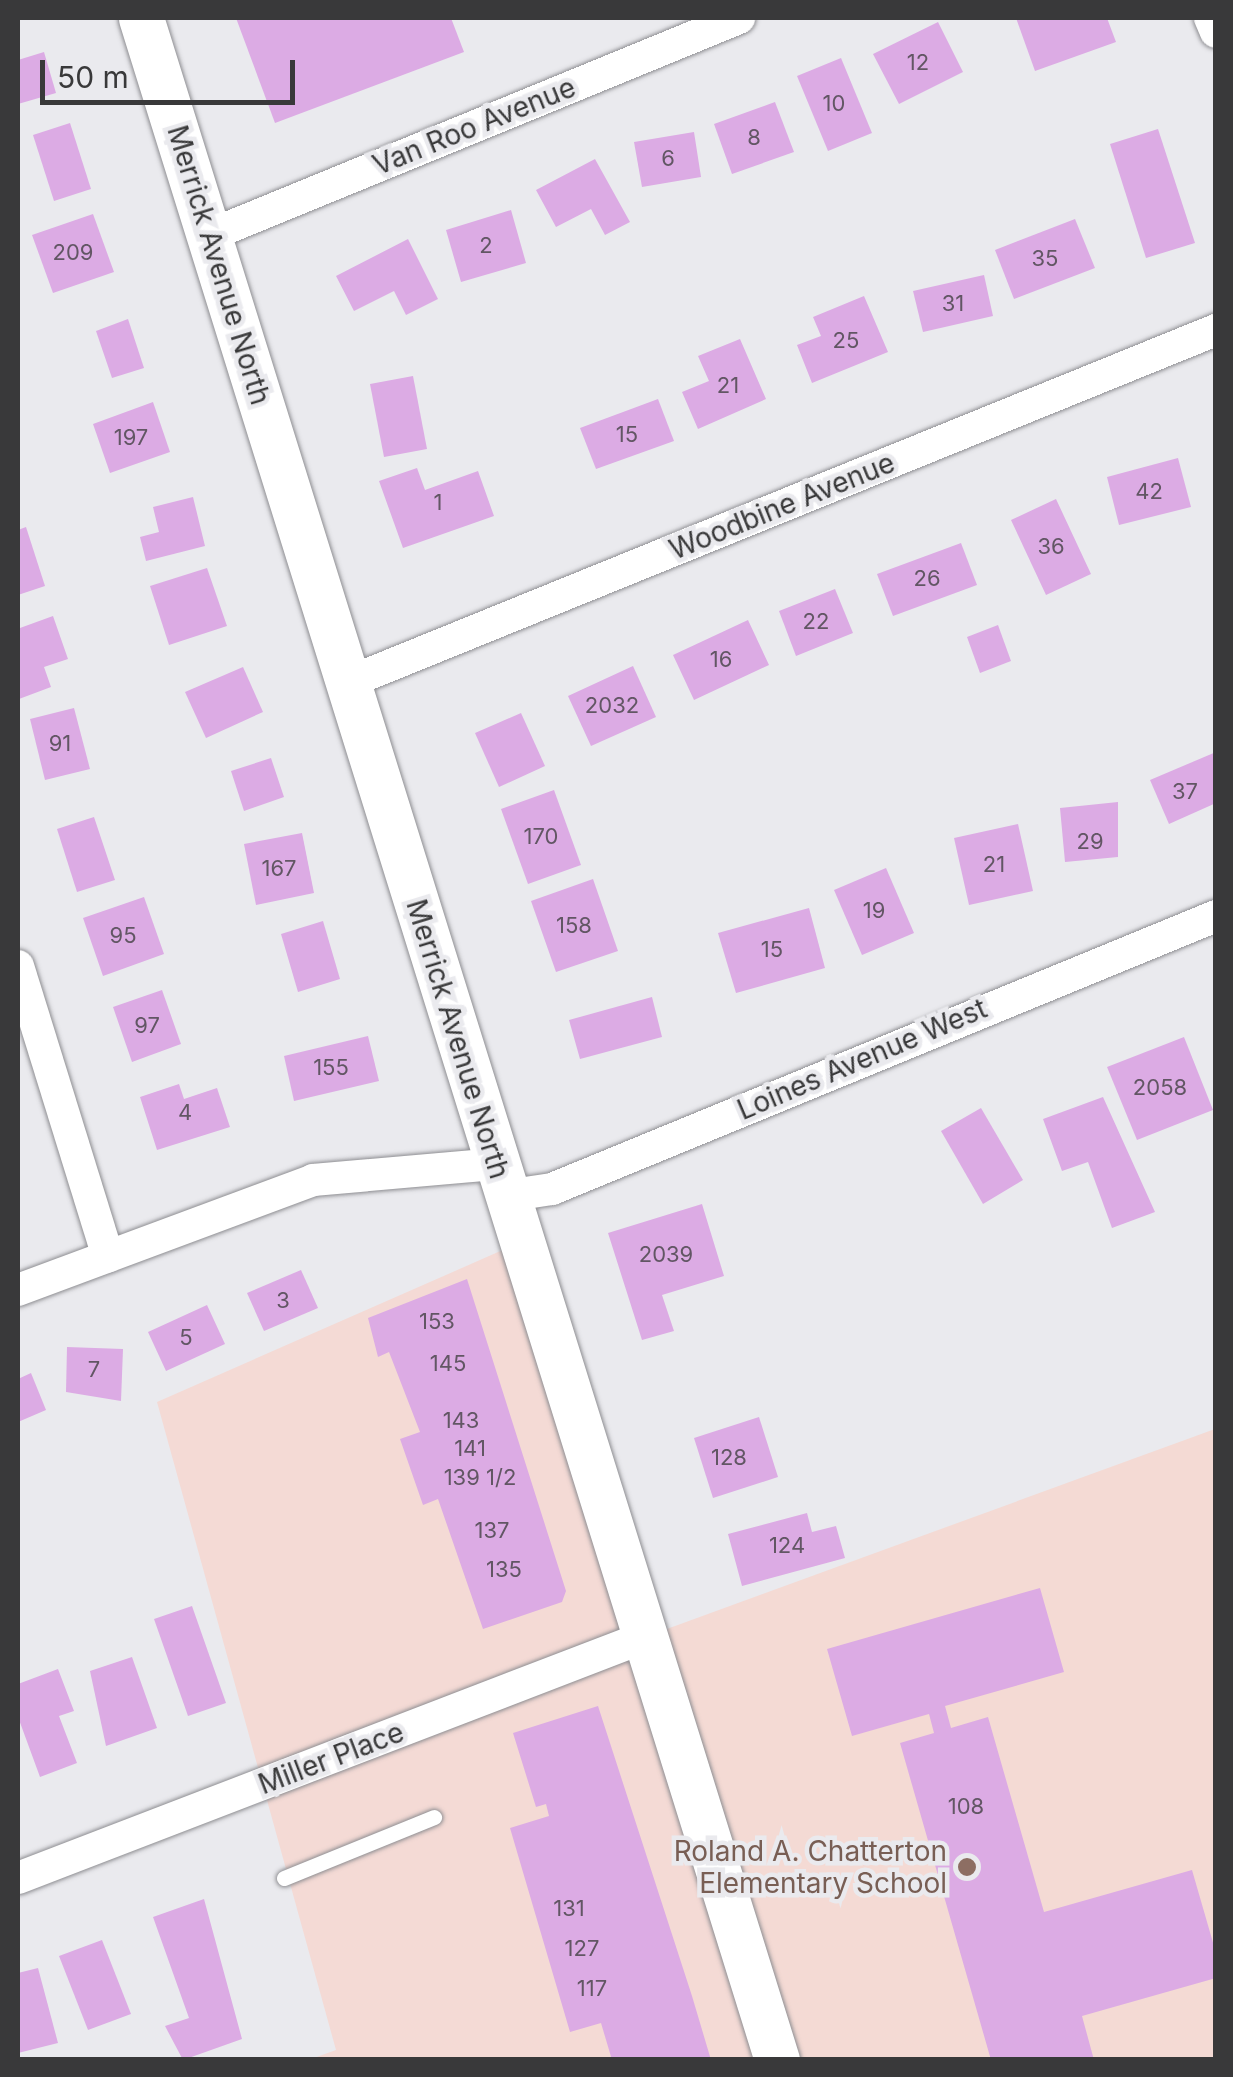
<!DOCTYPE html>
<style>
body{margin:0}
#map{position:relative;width:1233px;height:2077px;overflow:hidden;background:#eaeaee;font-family:Inter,sans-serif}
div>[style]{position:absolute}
.commercial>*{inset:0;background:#f4dad5}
.education>*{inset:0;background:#f4dad4}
.building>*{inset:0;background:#dcabe4}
.roads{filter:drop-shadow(0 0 2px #8e8e92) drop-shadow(0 0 2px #8e8e92)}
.service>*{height:15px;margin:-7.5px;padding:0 7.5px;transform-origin:7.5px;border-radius:7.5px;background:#fff}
.minor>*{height:32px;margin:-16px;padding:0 16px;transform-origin:16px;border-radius:16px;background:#fff}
.secondary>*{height:45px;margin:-22.5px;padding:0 22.5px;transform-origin:22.5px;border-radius:22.5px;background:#fff}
.dots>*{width:28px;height:28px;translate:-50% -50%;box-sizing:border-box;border:5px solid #eaeaee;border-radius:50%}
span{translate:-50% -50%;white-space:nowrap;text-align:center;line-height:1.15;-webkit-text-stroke:9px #eaeaee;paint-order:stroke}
.number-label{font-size:22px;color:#625664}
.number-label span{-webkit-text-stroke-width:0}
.street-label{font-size:28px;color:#39393a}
.education-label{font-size:28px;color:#785e54}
.right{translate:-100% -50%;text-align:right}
.frame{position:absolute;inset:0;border:20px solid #39393a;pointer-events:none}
.scale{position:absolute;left:40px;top:60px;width:255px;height:45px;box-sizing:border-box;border:5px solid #39393a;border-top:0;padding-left:12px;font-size:30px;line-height:35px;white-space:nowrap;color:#39393a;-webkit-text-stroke:8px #eaeaee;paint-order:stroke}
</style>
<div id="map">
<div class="commercial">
<div style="clip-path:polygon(521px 1242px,780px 2059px,311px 2059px,336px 2050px,157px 1402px)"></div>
</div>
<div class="education">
<div style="clip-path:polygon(1215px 1429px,1215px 2059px,779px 2059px,645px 1637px)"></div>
</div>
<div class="building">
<div style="clip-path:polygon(236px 18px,451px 18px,464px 52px,275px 123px)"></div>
<div style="clip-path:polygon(1016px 18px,1107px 18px,1116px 42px,1035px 71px)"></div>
<div style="clip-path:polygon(938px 22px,963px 72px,899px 104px,873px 54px)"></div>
<div style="clip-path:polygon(44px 52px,56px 93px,18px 104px,18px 60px)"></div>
<div style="clip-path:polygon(841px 58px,872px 133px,828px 151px,797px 76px)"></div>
<div style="clip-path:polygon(775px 102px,794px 152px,732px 174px,714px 124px)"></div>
<div style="clip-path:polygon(70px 123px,91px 189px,54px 201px,33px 135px)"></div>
<div style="clip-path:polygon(1158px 129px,1195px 243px,1146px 258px,1110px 144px)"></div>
<div style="clip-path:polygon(694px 132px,701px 177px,642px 187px,634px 142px)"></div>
<div style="clip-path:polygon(595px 159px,630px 222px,605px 235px,591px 209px,556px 227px,536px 190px)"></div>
<div style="clip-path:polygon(511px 210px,526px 263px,461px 282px,446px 230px)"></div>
<div style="clip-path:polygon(93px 214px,114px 272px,53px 293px,32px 235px)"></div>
<div style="clip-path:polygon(1075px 219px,1095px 268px,1014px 299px,995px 250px)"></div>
<div style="clip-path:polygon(408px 239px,438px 299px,406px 315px,394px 291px,354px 311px,336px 276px)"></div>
<div style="clip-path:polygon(984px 275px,993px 316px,923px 332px,913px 291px)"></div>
<div style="clip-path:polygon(864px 296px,888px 352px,812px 383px,797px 345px,821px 336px,813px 317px)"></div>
<div style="clip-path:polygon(128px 319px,144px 368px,112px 378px,96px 331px)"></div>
<div style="clip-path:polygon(740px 339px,766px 399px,698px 429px,682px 392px,709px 381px,698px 356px)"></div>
<div style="clip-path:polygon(413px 376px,427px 449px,384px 457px,370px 384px)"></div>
<div style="clip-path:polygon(658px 399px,674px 441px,596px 469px,580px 428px)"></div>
<div style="clip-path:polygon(153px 402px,170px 452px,110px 473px,93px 424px)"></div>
<div style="clip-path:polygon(1178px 458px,1191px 507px,1119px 525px,1107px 477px)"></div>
<div style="clip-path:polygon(417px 468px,425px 490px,478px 471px,494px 516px,403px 548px,379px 481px)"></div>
<div style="clip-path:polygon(193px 497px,205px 546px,146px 561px,140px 537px,159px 532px,153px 507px)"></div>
<div style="clip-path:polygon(1056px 499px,1091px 574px,1046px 595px,1011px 520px)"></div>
<div style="clip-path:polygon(26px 527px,45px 586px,18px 595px,18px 530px)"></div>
<div style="clip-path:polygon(961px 543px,977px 585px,893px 616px,877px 574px)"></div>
<div style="clip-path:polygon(207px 568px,227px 626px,169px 645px,150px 586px)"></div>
<div style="clip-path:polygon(835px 589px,853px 633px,796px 656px,779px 611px)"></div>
<div style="clip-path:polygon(53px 616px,68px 659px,44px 667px,51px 687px,19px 699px,20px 628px)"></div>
<div style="clip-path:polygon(748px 620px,769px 665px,694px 700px,673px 655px)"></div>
<div style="clip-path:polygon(998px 625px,1011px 661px,980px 673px,967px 637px)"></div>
<div style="clip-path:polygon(633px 666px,656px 717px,591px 746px,568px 696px)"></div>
<div style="clip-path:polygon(243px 667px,263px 712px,206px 738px,185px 692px)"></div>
<div style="clip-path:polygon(74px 708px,90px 769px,45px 780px,30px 719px)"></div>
<div style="clip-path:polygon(521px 713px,545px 766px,499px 787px,475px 733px)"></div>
<div style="clip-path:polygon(1216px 752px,1216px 803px,1169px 824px,1150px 780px)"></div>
<div style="clip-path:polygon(271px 758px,284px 797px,244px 811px,231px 771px)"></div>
<div style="clip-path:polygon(554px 790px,581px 865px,528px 884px,501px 809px)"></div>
<div style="clip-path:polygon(1118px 802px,1118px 857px,1065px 862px,1060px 808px)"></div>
<div style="clip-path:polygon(94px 817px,115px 880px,77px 892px,57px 829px)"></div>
<div style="clip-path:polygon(1018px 824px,1033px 891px,969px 905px,954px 838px)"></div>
<div style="clip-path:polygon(302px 833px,314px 893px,256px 905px,244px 844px)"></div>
<div style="clip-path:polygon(886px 868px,914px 933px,862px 955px,834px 890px)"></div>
<div style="clip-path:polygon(593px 879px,618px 951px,556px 972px,531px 901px)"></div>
<div style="clip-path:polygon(144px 897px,164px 954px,103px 976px,83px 918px)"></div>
<div style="clip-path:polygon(809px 908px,825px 968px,736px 993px,718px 933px)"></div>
<div style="clip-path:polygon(323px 921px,340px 979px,298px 992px,281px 934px)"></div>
<div style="clip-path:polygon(162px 990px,181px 1044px,132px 1062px,113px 1007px)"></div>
<div style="clip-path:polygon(652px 997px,662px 1037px,580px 1059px,569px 1020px)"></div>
<div style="clip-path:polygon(368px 1036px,379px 1081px,294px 1101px,284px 1056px)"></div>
<div style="clip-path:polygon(1184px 1037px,1213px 1110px,1137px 1140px,1107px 1067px)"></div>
<div style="clip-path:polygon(179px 1084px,184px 1099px,217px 1088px,230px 1127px,157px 1150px,140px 1097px)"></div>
<div style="clip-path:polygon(1103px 1097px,1155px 1212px,1112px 1228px,1088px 1162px,1062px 1171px,1043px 1119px)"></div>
<div style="clip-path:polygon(981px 1108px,1023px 1180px,983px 1204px,941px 1131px)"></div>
<div style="clip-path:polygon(702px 1204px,724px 1276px,662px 1295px,674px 1331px,642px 1340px,608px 1233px)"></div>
<div style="clip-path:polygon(301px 1270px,318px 1308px,264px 1331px,247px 1293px)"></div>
<div style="clip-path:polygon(467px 1279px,566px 1591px,562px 1602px,483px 1629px,438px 1499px,423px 1505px,400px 1439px,420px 1432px,389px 1352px,378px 1357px,368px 1318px)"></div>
<div style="clip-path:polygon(207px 1305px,225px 1344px,166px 1371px,148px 1332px)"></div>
<div style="clip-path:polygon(67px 1347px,123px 1349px,121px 1401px,66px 1392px)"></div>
<div style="clip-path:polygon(31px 1373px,46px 1410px,18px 1422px,18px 1379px)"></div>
<div style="clip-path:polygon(759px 1417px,778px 1477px,713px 1498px,694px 1438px)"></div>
<div style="clip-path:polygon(807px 1513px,812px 1532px,836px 1526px,845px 1558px,742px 1586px,728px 1534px)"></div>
<div style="clip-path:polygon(1040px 1588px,1064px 1672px,945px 1706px,951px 1728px,988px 1717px,1044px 1912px,1192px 1870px,1216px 1953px,1216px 1978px,1082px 2016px,1094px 2060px,991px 2060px,900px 1743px,934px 1733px,929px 1714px,852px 1736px,827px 1649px)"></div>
<div style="clip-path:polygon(192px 1606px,226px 1703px,188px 1716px,154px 1619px)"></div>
<div style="clip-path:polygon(132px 1657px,157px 1728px,106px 1746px,90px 1671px)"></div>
<div style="clip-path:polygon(58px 1669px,74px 1711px,59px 1716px,77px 1763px,40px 1777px,18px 1717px,18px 1684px)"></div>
<div style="clip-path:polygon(598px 1706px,692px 1996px,711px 2060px,612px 2060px,601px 2023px,570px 2032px,510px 1828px,549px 1816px,546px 1804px,536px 1807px,513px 1733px)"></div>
<div style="clip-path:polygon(204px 1899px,242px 2039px,183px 2060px,165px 2026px,189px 2018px,153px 1917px)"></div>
<div style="clip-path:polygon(102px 1940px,131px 2014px,88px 2030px,59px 1956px)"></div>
<div style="clip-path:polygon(38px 1968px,58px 2043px,18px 2053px,18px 1973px)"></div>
</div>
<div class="roads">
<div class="service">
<div style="left:284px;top:1878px;width:162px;rotate:-22.1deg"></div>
</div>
<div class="minor">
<div style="left:1210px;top:18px;width:15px;rotate:67deg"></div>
<div style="left:210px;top:235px;width:572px;rotate:-22.3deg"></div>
<div style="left:349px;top:682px;width:936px;rotate:-22.1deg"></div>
<div style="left:18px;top:966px;width:304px;rotate:72.8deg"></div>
<div style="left:506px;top:1196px;width:47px;rotate:-8.7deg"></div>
<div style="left:552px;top:1189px;width:718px;rotate:-22.35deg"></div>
<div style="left:18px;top:1290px;width:315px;rotate:-20.4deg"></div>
<div style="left:313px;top:1180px;width:185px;rotate:-5deg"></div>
<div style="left:18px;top:1878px;width:672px;rotate:-21.03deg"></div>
</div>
<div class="secondary">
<div style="left:141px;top:18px;width:2139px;rotate:72.7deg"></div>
</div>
</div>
<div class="dots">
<div style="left:967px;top:1867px;background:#8d6e63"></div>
</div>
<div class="number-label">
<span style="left:918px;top:63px">12</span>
<span style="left:834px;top:104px">10</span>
<span style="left:754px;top:138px">8</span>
<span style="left:668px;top:159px">6</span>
<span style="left:486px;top:246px">2</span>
<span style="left:73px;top:253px">209</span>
<span style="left:1045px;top:259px">35</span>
<span style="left:953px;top:304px">31</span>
<span style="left:846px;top:341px">25</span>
<span style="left:728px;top:386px">21</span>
<span style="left:627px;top:435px">15</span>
<span style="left:131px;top:438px">197</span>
<span style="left:1149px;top:492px">42</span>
<span style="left:438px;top:503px">1</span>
<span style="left:1051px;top:547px">36</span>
<span style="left:927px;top:579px">26</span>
<span style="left:816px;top:622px">22</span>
<span style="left:721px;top:660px">16</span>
<span style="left:612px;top:706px">2032</span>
<span style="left:60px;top:744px">91</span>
<span style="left:1185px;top:792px">37</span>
<span style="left:541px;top:837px">170</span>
<span style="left:1090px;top:842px">29</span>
<span style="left:994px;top:865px">21</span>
<span style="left:279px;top:869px">167</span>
<span style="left:874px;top:911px">19</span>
<span style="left:574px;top:926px">158</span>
<span style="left:123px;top:936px">95</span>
<span style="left:772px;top:950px">15</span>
<span style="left:147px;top:1026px">97</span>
<span style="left:331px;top:1068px">155</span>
<span style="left:1160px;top:1088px">2058</span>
<span style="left:185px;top:1113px">4</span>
<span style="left:666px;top:1255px">2039</span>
<span style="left:283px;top:1301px">3</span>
<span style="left:437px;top:1322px">153</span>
<span style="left:186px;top:1338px">5</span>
<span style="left:448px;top:1364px">145</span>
<span style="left:94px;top:1370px">7</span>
<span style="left:461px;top:1421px">143</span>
<span style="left:470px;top:1449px">141</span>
<span style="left:729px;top:1458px">128</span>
<span style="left:480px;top:1478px">139 1/2</span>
<span style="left:492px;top:1531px">137</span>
<span style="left:787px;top:1546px">124</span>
<span style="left:504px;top:1570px">135</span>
<span style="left:966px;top:1807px">108</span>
<span style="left:569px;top:1909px">131</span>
<span style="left:582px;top:1949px">127</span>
<span style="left:592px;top:1989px">117</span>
</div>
<div class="street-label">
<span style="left:474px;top:126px;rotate:-22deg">Van Roo Avenue</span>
<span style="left:219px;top:265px;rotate:73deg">Merrick Avenue North</span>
<span style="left:782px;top:506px;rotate:-22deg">Woodbine Avenue</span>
<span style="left:458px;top:1039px;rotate:73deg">Merrick Avenue North</span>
<span style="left:862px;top:1059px;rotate:-23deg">Loines Avenue West</span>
<span style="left:331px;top:1758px;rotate:-21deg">Miller Place</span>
</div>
<div class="education-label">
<span class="right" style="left:947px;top:1867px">Roland A. Chatterton<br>Elementary School</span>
</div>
<div class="frame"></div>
<div class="scale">50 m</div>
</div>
